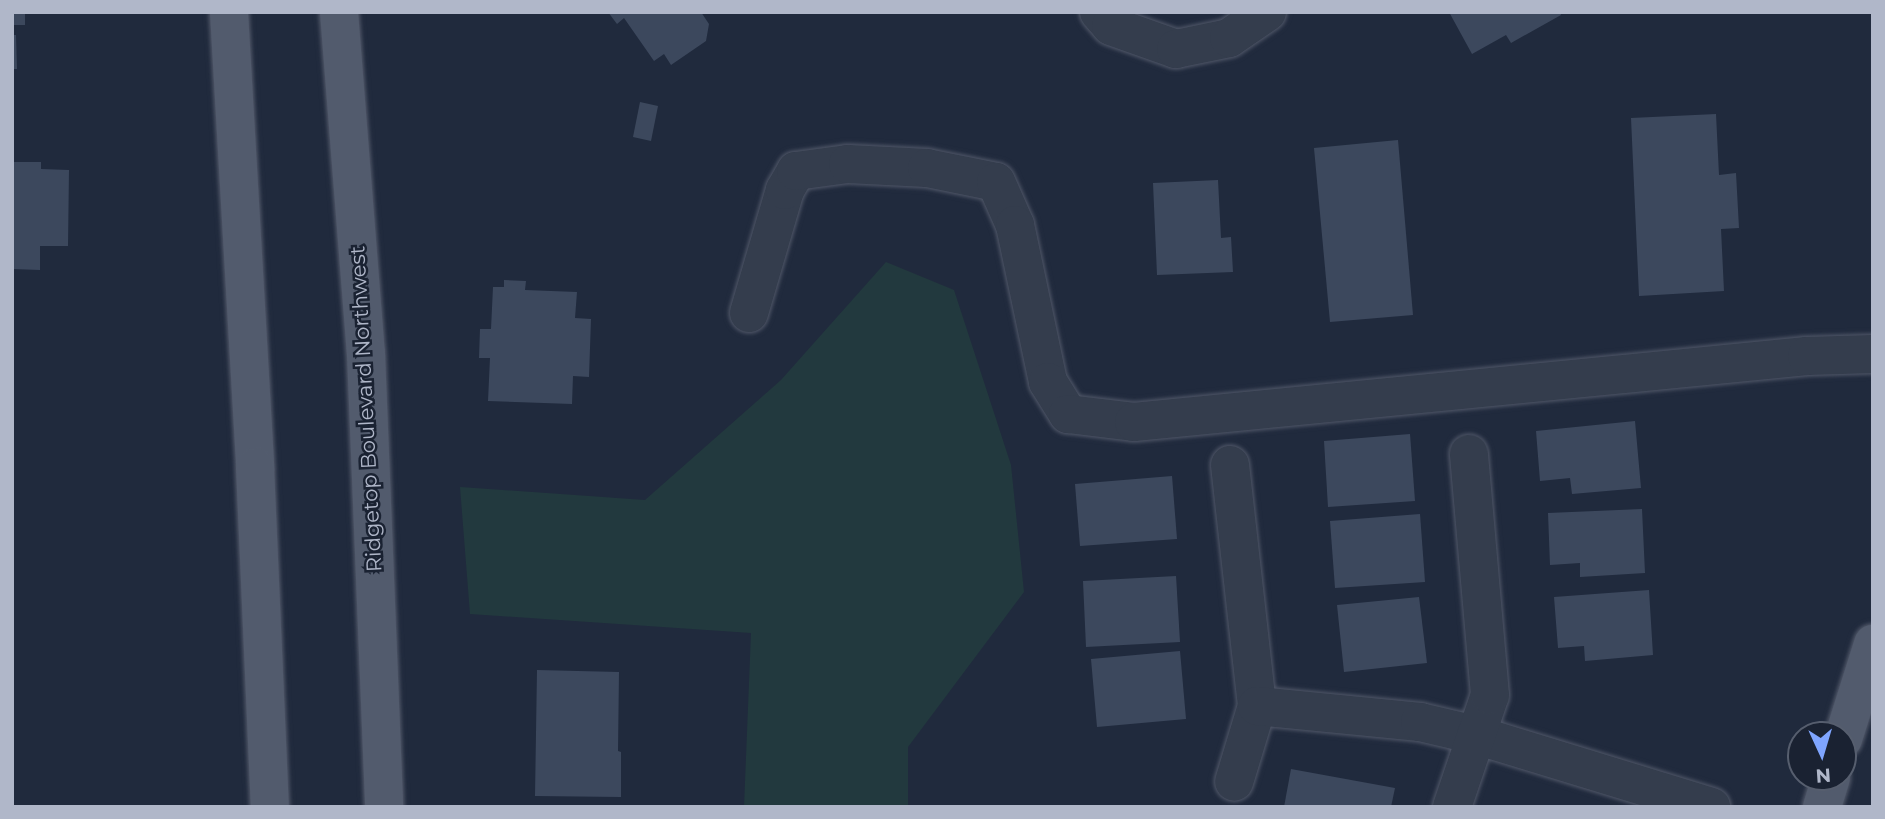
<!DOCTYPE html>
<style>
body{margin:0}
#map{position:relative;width:1885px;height:819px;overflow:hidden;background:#202a3d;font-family:Montserrat,sans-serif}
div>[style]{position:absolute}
.green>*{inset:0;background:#22393e}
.building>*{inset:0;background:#3c485d}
.roads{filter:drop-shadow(0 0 2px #505768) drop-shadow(0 0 2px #505768)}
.minor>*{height:38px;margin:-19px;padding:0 19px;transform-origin:19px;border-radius:19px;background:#343d4d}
.major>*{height:38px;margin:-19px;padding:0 19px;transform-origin:19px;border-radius:19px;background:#525b6d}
span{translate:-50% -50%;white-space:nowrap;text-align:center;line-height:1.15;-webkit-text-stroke:5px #1a2232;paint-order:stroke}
.street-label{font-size:21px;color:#b0b7c9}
.frame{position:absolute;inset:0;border:14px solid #b0b7c9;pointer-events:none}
.north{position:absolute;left:1787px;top:721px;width:70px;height:70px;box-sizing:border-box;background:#1a2232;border:2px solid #565e6e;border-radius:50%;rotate:176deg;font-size:19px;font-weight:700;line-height:28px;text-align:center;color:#b0b7c9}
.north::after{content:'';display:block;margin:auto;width:24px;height:32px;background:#7fa5ff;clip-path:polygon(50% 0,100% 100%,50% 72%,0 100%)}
</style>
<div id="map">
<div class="green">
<div style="clip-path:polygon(886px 262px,954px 290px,1011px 465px,1024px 592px,908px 747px,908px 807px,744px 807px,751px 633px,470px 614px,460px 487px,645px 500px,781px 380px)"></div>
</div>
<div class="building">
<div style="clip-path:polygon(12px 12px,25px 12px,25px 25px,12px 25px)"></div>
<div style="clip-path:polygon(608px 12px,701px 12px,709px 24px,706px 41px,671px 65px,664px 54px,654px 61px,624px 18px,617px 24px)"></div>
<div style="clip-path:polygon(1449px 12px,1560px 12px,1561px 15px,1511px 43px,1506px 35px,1472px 54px)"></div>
<div style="clip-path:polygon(12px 35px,16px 35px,17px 69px,12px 69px)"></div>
<div style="clip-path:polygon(640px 102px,658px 106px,651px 141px,633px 137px)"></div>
<div style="clip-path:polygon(1716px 114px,1719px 175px,1736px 173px,1739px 228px,1721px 229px,1724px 291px,1639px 296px,1631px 118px)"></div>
<div style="clip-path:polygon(1398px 140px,1413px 315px,1330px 322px,1314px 148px)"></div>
<div style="clip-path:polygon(12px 162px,41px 162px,41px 169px,69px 170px,68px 246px,40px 246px,40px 270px,12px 269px)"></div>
<div style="clip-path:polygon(1218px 180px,1221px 238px,1231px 237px,1233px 272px,1157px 275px,1153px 183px)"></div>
<div style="clip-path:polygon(504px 280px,526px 281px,525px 290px,577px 292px,575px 318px,591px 319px,589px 377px,573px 376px,572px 404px,488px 401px,490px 358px,479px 358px,480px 329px,491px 329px,493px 287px,504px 287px)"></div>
<div style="clip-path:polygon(1635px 421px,1641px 488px,1572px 494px,1570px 478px,1540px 481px,1536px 431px)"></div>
<div style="clip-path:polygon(1410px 434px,1415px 501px,1328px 507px,1324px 441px)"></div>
<div style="clip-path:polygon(1172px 476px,1177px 539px,1080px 546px,1075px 484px)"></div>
<div style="clip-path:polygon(1642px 509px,1645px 573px,1580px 577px,1580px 563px,1550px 565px,1548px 513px)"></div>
<div style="clip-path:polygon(1420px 514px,1425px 582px,1335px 588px,1330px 521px)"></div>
<div style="clip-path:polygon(1176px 576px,1180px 642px,1086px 647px,1083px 581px)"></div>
<div style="clip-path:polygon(1649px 590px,1653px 655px,1585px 661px,1584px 646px,1558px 648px,1554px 597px)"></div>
<div style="clip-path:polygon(1419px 597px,1427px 663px,1344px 672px,1337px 605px)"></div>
<div style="clip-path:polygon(1180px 651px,1186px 719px,1097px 727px,1091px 659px)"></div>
<div style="clip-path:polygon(537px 670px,619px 672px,618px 751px,621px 752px,621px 797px,535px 796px)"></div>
<div style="clip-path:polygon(1291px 769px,1395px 788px,1391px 807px,1284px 807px)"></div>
</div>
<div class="roads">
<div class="minor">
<div style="left:1099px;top:12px;width:18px;rotate:49deg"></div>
<div style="left:1111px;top:26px;width:69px;rotate:19.5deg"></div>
<div style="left:1176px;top:49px;width:54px;rotate:-11.7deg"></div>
<div style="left:1229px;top:38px;width:46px;rotate:-34.4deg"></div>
<div style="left:749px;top:313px;width:128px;rotate:-73.7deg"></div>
<div style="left:785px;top:190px;width:22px;rotate:-60deg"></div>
<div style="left:796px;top:171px;width:52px;rotate:-7.7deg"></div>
<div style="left:848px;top:164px;width:79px;rotate:2.9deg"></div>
<div style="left:927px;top:168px;width:70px;rotate:11.5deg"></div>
<div style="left:996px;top:182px;width:47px;rotate:66.2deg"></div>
<div style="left:1015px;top:225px;width:160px;rotate:78.1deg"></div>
<div style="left:1048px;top:382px;width:38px;rotate:58deg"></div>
<div style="left:1068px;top:414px;width:66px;rotate:6.9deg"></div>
<div style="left:1134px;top:422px;width:676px;rotate:-5.6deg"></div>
<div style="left:1807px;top:356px;width:66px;rotate:-1.7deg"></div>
<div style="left:1230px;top:465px;width:243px;rotate:83.6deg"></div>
<div style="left:1257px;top:706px;width:79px;rotate:106.8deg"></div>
<div style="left:1257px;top:706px;width:164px;rotate:5.6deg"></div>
<div style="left:1420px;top:722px;width:57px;rotate:13.1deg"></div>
<div style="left:1476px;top:735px;width:246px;rotate:17deg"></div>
<div style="left:1452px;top:807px;width:118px;rotate:-71.3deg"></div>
<div style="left:1490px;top:695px;width:242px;rotate:-95deg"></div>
</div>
<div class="major">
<div style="left:229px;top:12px;width:456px;rotate:86.7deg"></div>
<div style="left:255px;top:467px;width:340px;rotate:87.5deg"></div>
<div style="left:339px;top:12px;width:343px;rotate:85.5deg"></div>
<div style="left:366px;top:354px;width:453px;rotate:87.7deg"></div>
<div style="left:1843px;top:739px;width:100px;rotate:-72.5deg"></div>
<div style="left:1822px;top:807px;width:31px;rotate:-73deg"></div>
</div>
</div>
<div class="street-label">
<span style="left:366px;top:409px;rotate:-93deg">Ridgetop Boulevard Northwest</span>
</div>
<div class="frame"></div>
<div class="north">N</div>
</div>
